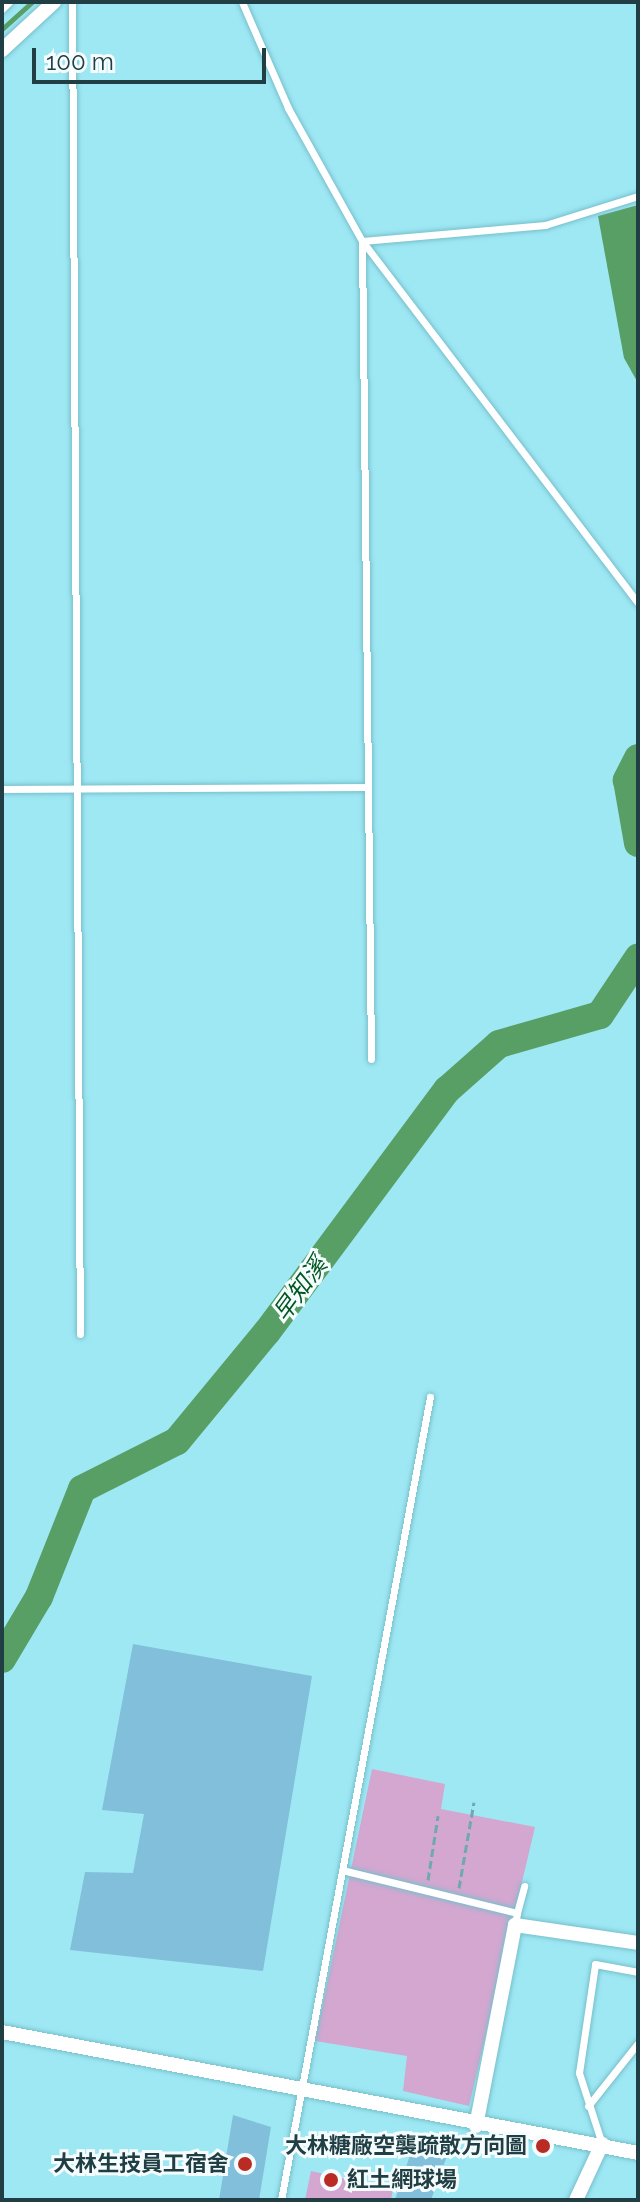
<!DOCTYPE html>
<meta charset="utf-8">
<style>
body{margin:0}
#map{position:relative;width:640px;height:2202px;overflow:hidden;background:#9ee8f4;font-family:Raleway,"Noto Sans TC",sans-serif}
div>[style]{position:absolute}
.green>*{inset:0;background:#d3a7d0}
.water>*{inset:0;background:#589f65}
.stream>*{height:5px;margin:-2.5px;padding:0 2.5px;transform-origin:2.5px;border-radius:2.5px;background:#589f65}
.river>*{height:28px;margin:-14px;padding:0 14px;transform-origin:14px;border-radius:14px;background:#589f65}
.building>*{inset:0;background:#82bfdb}
.path>*{height:3px;margin-top:-1.5px;transform-origin:0;background:repeating-linear-gradient(90deg,#6ea8b1 0 8px,transparent 0 12px)}
.roads{filter:drop-shadow(0 0 2px #77bfcb) drop-shadow(0 0 2px #77bfcb)}
.lane>*{height:7px;margin:-3.5px;padding:0 3.5px;transform-origin:3.5px;border-radius:3.5px;background:#fff}
.street>*{height:14px;margin:-7px;padding:0 7px;transform-origin:7px;border-radius:7px;background:#fff}
.dots>*{width:22px;height:22px;translate:-50% -50%;box-sizing:border-box;border:4px solid #f5fcfd;border-radius:50%}
span{translate:-50% -50%;white-space:nowrap;text-align:center;line-height:1.15;-webkit-text-stroke:6px #f5fcfd;paint-order:stroke}
.poi-label{font-size:22px;color:#203e43;font-weight:700}
.right{translate:-100% -50%;text-align:right}
.left{translate:0 -50%;text-align:left}
.water-label{font-size:24px;color:#00561f;font-style:italic}
.frame{position:absolute;inset:0;border:4px solid #203e43;pointer-events:none}
.scale{position:absolute;left:32px;top:48px;width:234px;height:36px;box-sizing:border-box;border:4px solid #203e43;border-top:0;padding-left:10px;font-size:24px;line-height:28px;white-space:nowrap;color:#203e43;-webkit-text-stroke:6px #f5fcfd;paint-order:stroke}
</style>
<div id="map">
<div class="green">
<div style="clip-path:polygon(372px 1769px,445px 1784px,441px 1809px,535px 1827px,469px 2106px,403px 2091px,407px 2056px,315px 2041px)"></div>
<div style="clip-path:polygon(311px 2171px,393px 2189px,391px 2200px,305px 2200px)"></div>
</div>
<div class="water">
<div style="clip-path:polygon(638px 205px,638px 383px,624px 358px,598px 216px)"></div>
</div>
<div class="stream">
<div style="left:2px;top:29px;width:40px;rotate:-42deg"></div>
</div>
<div class="river">
<div style="left:638px;top:758px;width:25px;rotate:117deg"></div>
<div style="left:627px;top:780px;width:64px;rotate:80.1deg"></div>
<div style="left:2px;top:1659px;width:72px;rotate:-59.2deg"></div>
<div style="left:39px;top:1597px;width:116px;rotate:-68.3deg"></div>
<div style="left:82px;top:1489px;width:106px;rotate:-26.8deg"></div>
<div style="left:177px;top:1441px;width:141px;rotate:-50.5deg"></div>
<div style="left:267px;top:1332px;width:302px;rotate:-53.4deg"></div>
<div style="left:447px;top:1090px;width:69px;rotate:-41.5deg"></div>
<div style="left:499px;top:1044px;width:105px;rotate:-16deg"></div>
<div style="left:600px;top:1015px;width:69px;rotate:-56.3deg"></div>
</div>
<div class="building">
<div style="clip-path:polygon(133px 1644px,312px 1676px,263px 1971px,70px 1950px,85px 1872px,133px 1873px,144px 1814px,102px 1810px)"></div>
<div style="clip-path:polygon(233px 2115px,271px 2127px,259px 2200px,219px 2200px)"></div>
<div style="clip-path:polygon(414px 2143px,447px 2156px,431px 2200px,395px 2200px)"></div>
</div>
<div class="path">
<div style="left:428px;top:1880px;width:65px;rotate:-81.1deg"></div>
<div style="left:459px;top:1888px;width:87px;rotate:-80.1deg"></div>
</div>
<div class="roads">
<div class="lane">
<div style="left:72px;top:2px;width:1332px;rotate:89.66deg"></div>
<div style="left:242px;top:2px;width:116px;rotate:66.5deg"></div>
<div style="left:288px;top:108px;width:152px;rotate:60.9deg"></div>
<div style="left:362px;top:241px;width:818px;rotate:89.37deg"></div>
<div style="left:2px;top:9px;width:10px;rotate:-45deg"></div>
<div style="left:362px;top:241px;width:184px;rotate:-5deg"></div>
<div style="left:545px;top:225px;width:97px;rotate:-17.3deg"></div>
<div style="left:363px;top:242px;width:454px;rotate:52.7deg"></div>
<div style="left:2px;top:789px;width:362px;rotate:-0.3deg"></div>
<div style="left:342px;top:1870px;width:180px;rotate:13.8deg"></div>
<div style="left:517px;top:1913px;width:12px;rotate:99deg"></div>
<div style="left:517px;top:1913px;width:28px;rotate:-75deg"></div>
<div style="left:588px;top:2106px;width:80px;rotate:-51.6deg"></div>
<div style="left:602px;top:2144px;width:75px;rotate:-107.9deg"></div>
<div style="left:579px;top:2073px;width:110px;rotate:-81.6deg"></div>
<div style="left:595px;top:1964px;width:44px;rotate:10.5deg"></div>
<div style="left:281px;top:2200px;width:817px;rotate:-79.49deg"></div>
</div>
<div class="street">
<div style="left:2px;top:50px;width:71px;rotate:-42.7deg"></div>
<div style="left:2px;top:2032px;width:647px;rotate:10.77deg"></div>
<div style="left:476px;top:2126px;width:205px;rotate:-79deg"></div>
<div style="left:515px;top:1925px;width:124px;rotate:8.3deg"></div>
<div style="left:576px;top:2200px;width:62px;rotate:-65.1deg"></div>
</div>
</div>
<div class="dots">
<div style="left:543px;top:2146px;background:#ba2b23"></div>
<div style="left:245px;top:2164px;background:#ba2b23"></div>
<div style="left:331px;top:2180px;background:#ba2b23"></div>
</div>
<div class="poi-label">
<span class="right" style="left:527px;top:2146px">大林糖廠空襲疏散方向圖</span>
<span class="right" style="left:229px;top:2164px">大林生技員工宿舍</span>
<span class="left" style="left:347px;top:2180px">紅土網球場</span>
</div>
<div class="water-label">
<span style="left:300px;top:1289px;rotate:-54deg">早知溪</span>
</div>
<div class="frame"></div>
<div class="scale">100 m</div>
</div>
